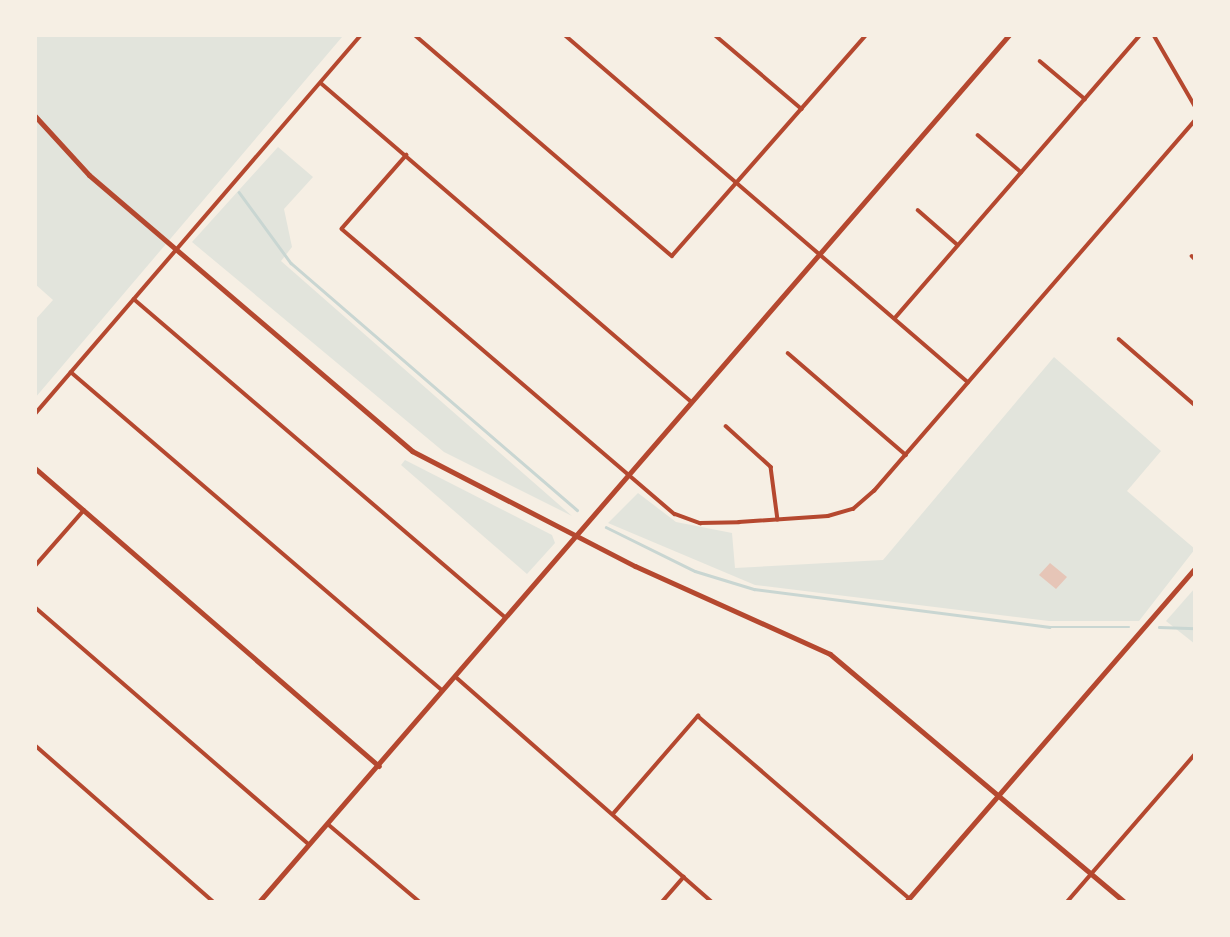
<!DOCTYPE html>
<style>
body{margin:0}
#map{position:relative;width:1230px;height:937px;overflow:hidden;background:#f6efe4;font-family:Roboto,sans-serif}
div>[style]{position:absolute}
.green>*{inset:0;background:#e2e4dc}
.stream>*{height:2.5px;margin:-1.25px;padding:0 1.25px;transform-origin:1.25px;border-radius:1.25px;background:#c9d6d2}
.building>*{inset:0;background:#e6c5b7}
.minor>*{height:3.5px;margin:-1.75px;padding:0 1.75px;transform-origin:1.75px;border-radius:1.75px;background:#b5482f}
.tertiary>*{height:4.5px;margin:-2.25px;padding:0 2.25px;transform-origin:2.25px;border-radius:2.25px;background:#b5482f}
.secondary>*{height:5px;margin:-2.5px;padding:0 2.5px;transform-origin:2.5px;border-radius:2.5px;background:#b5482f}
span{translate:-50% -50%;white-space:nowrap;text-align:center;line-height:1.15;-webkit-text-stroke:5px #f6efe4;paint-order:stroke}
.frame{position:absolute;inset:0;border:37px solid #f6efe4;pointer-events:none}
</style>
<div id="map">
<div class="green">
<div style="clip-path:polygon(35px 35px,342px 37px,35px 398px,35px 320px,53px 300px,35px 284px)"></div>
<div style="clip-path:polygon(278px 147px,313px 177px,284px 209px,292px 247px,281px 261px,572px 516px,444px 452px,192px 242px)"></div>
<div style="clip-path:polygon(1054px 357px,1161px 451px,1127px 491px,1195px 549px,1139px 621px,1049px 621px,755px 585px,608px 523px,638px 493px,676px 522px,732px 533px,735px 568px,883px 560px)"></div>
<div style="clip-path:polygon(405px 460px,552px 535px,555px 543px,527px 574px,401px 465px)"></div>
<div style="clip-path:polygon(1195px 588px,1195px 644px,1166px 621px)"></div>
</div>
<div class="stream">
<div style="left:239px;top:192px;width:88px;rotate:53.8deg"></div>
<div style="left:291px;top:263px;width:378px;rotate:40.8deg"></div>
<div style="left:606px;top:527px;width:99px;rotate:26.3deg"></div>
<div style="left:695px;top:571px;width:62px;rotate:17deg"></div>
<div style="left:754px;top:589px;width:298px;rotate:7.3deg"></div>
<div style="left:1050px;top:627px;width:79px"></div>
<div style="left:1159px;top:627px;width:36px;rotate:2deg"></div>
</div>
<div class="building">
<div style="clip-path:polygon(1050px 563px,1067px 577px,1056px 589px,1039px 575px)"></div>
</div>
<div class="minor">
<div style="left:415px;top:35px;width:339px;rotate:40.7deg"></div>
<div style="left:672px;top:256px;width:294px;rotate:-48.7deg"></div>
<div style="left:565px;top:35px;width:532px;rotate:40.73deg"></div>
<div style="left:715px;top:35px;width:114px;rotate:40.4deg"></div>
<div style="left:1154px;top:35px;width:82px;rotate:60deg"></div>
<div style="left:1040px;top:61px;width:59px;rotate:40.2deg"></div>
<div style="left:321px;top:83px;width:489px;rotate:40.7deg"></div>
<div style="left:978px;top:135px;width:57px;rotate:40.7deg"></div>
<div style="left:407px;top:155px;width:98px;rotate:131.3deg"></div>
<div style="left:342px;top:229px;width:438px;rotate:40.6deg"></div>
<div style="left:675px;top:514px;width:27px;rotate:20deg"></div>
<div style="left:700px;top:523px;width:39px;rotate:-1deg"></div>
<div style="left:739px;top:522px;width:89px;rotate:-3.9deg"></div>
<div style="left:828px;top:516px;width:26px;rotate:-16deg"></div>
<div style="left:853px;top:509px;width:28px;rotate:-41deg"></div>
<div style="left:874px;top:491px;width:490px;rotate:-49.1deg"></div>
<div style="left:918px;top:210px;width:53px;rotate:41.2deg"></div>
<div style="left:1192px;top:256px;width:4px;rotate:45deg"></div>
<div style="left:134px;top:299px;width:489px;rotate:40.6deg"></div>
<div style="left:895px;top:318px;width:374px;rotate:-49.1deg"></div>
<div style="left:1119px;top:339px;width:101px;rotate:41deg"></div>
<div style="left:788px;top:353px;width:156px;rotate:40.8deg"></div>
<div style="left:71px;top:372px;width:489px;rotate:40.6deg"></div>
<div style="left:35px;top:414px;width:500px;rotate:-49.3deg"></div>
<div style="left:726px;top:426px;width:61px;rotate:42.3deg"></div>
<div style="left:771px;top:467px;width:53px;rotate:82.5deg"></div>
<div style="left:35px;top:566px;width:74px;rotate:-48.8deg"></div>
<div style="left:35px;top:607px;width:362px;rotate:40.9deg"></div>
<div style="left:456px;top:677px;width:341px;rotate:41.3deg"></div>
<div style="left:35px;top:745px;width:238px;rotate:41.3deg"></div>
<div style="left:613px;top:814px;width:130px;rotate:-49.1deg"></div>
<div style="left:698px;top:716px;width:279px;rotate:40.8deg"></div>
<div style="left:328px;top:824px;width:121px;rotate:40.3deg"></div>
<div style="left:662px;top:902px;width:33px;rotate:-49deg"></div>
<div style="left:1067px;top:902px;width:196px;rotate:-49.1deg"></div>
</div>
<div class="tertiary">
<div style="left:35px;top:468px;width:455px;rotate:40.9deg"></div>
<div style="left:259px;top:902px;width:1146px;rotate:-49.14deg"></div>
<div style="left:906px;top:902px;width:442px;rotate:-49.1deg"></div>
</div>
<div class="secondary">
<div style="left:35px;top:116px;width:80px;rotate:47.5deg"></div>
<div style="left:89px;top:175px;width:425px;rotate:40.5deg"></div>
<div style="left:412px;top:451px;width:251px;rotate:27.3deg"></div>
<div style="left:635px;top:566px;width:214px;rotate:24.3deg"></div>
<div style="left:830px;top:654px;width:385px;rotate:40.1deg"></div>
</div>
<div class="frame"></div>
</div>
